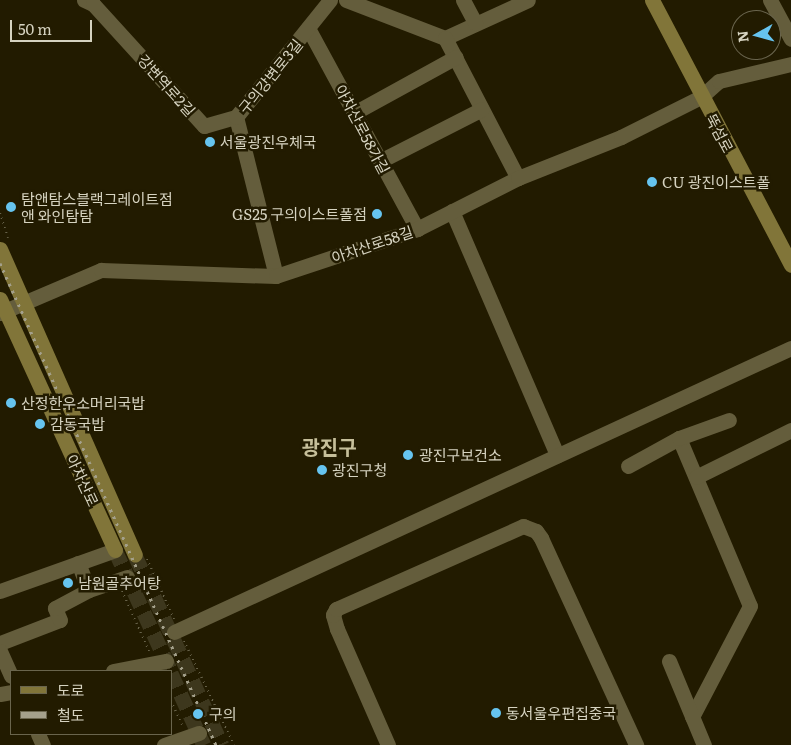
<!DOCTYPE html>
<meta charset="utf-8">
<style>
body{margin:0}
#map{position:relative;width:791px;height:745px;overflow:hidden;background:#221b00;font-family:Literata,"Noto Sans KR",serif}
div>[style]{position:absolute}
.major-tunnel>*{height:15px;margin-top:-7.5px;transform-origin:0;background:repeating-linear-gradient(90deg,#3d371d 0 15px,transparent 0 23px)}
.path>*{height:2px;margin-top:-1px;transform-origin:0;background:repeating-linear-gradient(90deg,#67624a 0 1px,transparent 0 5px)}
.minor>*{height:15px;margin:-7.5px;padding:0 7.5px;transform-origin:7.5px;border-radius:7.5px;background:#645d3c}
.major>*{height:15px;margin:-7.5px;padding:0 7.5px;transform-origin:7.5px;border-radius:7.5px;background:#817539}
.rail>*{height:3px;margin-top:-1.5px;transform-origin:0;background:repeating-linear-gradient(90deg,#a4a08b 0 2.5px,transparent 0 7.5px)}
.dots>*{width:14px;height:14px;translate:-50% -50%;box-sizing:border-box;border:2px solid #221b00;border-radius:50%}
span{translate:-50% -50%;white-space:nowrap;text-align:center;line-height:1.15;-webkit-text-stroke:5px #221b00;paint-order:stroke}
.street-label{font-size:15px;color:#d6d3c0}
.poi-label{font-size:15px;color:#d6d3c0}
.left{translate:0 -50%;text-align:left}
.right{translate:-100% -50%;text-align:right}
.district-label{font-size:20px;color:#c6bf9a;font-weight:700}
.legend{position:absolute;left:10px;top:670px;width:162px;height:65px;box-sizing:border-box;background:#221b00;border:1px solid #6a654d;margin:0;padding:6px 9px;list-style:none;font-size:15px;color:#d6d3c0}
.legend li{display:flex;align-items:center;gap:10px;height:25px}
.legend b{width:25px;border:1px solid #6a654d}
.north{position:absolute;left:731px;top:10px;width:50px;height:50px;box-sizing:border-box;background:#221b00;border:1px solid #6a654d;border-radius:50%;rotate:263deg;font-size:14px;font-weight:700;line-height:20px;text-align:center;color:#d6d3c0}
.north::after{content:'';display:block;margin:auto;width:18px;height:22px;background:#66c4ef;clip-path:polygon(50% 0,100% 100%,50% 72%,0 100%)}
.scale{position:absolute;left:10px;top:20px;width:82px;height:22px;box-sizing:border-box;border:2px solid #d6d3c0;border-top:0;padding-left:6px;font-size:15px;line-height:18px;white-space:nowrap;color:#d6d3c0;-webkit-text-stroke:4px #221b00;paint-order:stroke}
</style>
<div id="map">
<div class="major-tunnel">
<div style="left:115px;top:550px;width:133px;rotate:65.2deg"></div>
<div style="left:135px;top:555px;width:209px;rotate:65.4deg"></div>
<div style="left:171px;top:673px;width:79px;rotate:65.4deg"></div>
</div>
<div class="path">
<div style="left:0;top:213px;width:26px;rotate:72deg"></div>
<div style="left:147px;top:559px;width:66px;rotate:65.8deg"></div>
<div style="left:122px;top:591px;width:66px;rotate:65.8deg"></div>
<div style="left:184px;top:641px;width:115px;rotate:64.3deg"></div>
<div style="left:171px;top:701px;width:26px;rotate:65deg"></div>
</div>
<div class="minor">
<div style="left:84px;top:0;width:10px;rotate:24deg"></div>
<div style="left:93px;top:4px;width:165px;rotate:47.7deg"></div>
<div style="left:204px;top:126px;width:33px;rotate:-16deg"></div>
<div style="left:346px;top:0;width:106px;rotate:21deg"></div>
<div style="left:445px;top:38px;width:91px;rotate:-24.6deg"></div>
<div style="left:463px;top:0;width:26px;rotate:62deg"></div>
<div style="left:770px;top:0;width:44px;rotate:61.7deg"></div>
<div style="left:308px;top:28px;width:229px;rotate:61.5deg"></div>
<div style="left:445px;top:38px;width:158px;rotate:62.5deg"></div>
<div style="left:354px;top:113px;width:116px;rotate:-28.8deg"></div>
<div style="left:380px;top:161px;width:114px;rotate:-27deg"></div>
<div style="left:452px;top:211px;width:266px;rotate:66.7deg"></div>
<div style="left:276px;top:276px;width:164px;rotate:-104.1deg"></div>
<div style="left:236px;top:117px;width:150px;rotate:-51.2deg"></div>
<div style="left:0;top:313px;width:110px;rotate:-23.1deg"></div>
<div style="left:101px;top:270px;width:175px;rotate:2deg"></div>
<div style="left:276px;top:276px;width:149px;rotate:-18.4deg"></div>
<div style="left:417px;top:229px;width:113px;rotate:-26.8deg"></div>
<div style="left:518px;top:178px;width:111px;rotate:-21.7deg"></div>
<div style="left:621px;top:137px;width:89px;rotate:-26.6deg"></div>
<div style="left:701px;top:97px;width:24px;rotate:-42deg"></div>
<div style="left:719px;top:81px;width:74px;rotate:-13.3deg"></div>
<div style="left:679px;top:438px;width:182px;rotate:67.1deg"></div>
<div style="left:750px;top:606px;width:125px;rotate:117.6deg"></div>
<div style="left:628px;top:466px;width:58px;rotate:-28.8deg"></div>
<div style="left:679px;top:438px;width:53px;rotate:-19.8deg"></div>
<div style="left:696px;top:477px;width:106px;rotate:-26.3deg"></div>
<div style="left:78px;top:563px;width:29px;rotate:68deg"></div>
<div style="left:0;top:591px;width:122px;rotate:-19.6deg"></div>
<div style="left:174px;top:632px;width:679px;rotate:-24.72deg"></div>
<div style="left:0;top:643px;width:64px;rotate:-21deg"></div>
<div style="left:60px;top:620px;width:13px;rotate:-113deg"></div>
<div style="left:55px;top:608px;width:38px;rotate:-28deg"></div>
<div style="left:89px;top:590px;width:40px;rotate:-18.9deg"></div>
<div style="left:0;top:651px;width:27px;rotate:66deg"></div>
<div style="left:669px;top:661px;width:91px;rotate:67.4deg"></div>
<div style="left:113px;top:671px;width:54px;rotate:-10.7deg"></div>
<div style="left:0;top:694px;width:11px;rotate:-10deg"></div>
<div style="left:38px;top:734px;width:12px;rotate:66deg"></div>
<div style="left:164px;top:745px;width:37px;rotate:-19deg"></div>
<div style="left:388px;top:745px;width:127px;rotate:-113.7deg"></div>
<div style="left:337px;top:629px;width:15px;rotate:-106deg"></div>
<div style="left:333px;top:615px;width:7px;rotate:-63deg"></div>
<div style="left:336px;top:609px;width:205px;rotate:-23.9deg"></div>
<div style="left:523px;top:526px;width:14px;rotate:21deg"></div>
<div style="left:536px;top:531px;width:9px;rotate:54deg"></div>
<div style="left:541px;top:538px;width:228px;rotate:65.3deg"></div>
</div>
<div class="major">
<div style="left:652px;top:0;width:299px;rotate:62.3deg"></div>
<div style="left:0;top:249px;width:334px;rotate:66.2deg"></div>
<div style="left:0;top:299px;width:276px;rotate:65.4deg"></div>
</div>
<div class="rail">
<div style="left:0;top:263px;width:528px;rotate:65.86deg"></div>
</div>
<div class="dots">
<div style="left:210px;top:142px;background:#66c4ef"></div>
<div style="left:652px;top:182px;background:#66c4ef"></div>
<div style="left:11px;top:207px;background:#66c4ef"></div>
<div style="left:377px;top:214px;background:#66c4ef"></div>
<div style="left:11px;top:403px;background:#66c4ef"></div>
<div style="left:40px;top:424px;background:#66c4ef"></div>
<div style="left:408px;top:455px;background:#66c4ef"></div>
<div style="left:322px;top:470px;background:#66c4ef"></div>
<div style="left:68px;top:583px;background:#66c4ef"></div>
<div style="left:496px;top:713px;background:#66c4ef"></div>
<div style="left:198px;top:714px;background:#66c4ef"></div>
</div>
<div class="street-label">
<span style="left:270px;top:76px;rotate:-51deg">구의강변로3길</span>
<span style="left:167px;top:85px;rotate:48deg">강변역로2길</span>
<span style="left:363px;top:129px;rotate:62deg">아차산로58가길</span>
<span style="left:720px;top:133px;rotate:62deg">뚝섬로</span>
<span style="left:372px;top:244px;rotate:-19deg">아차산로58길</span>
<span style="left:83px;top:480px;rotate:65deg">아차산로</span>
</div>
<div class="poi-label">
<span class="left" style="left:220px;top:142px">서울광진우체국</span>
<span class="left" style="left:662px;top:182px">CU 광진이스트폴</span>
<span class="left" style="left:21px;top:207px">탐앤탐스블랙그레이트점<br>앤 와인탐탐</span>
<span class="right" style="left:367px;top:214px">GS25 구의이스트폴점</span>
<span class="left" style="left:21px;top:403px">산정한우소머리국밥</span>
<span class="left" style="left:50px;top:424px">감동국밥</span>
<span class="left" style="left:419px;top:455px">광진구보건소</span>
<span class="left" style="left:332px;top:470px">광진구청</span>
<span class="left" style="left:78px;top:583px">남원골추어탕</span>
<span class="left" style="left:506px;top:713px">동서울우편집중국</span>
<span class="left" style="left:209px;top:714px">구의</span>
</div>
<div class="district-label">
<span style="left:329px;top:446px">광진구</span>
</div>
<ul class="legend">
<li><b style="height:6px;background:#817539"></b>도로</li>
<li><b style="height:6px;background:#a4a08b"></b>철도</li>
</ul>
<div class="north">N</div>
<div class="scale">50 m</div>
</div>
